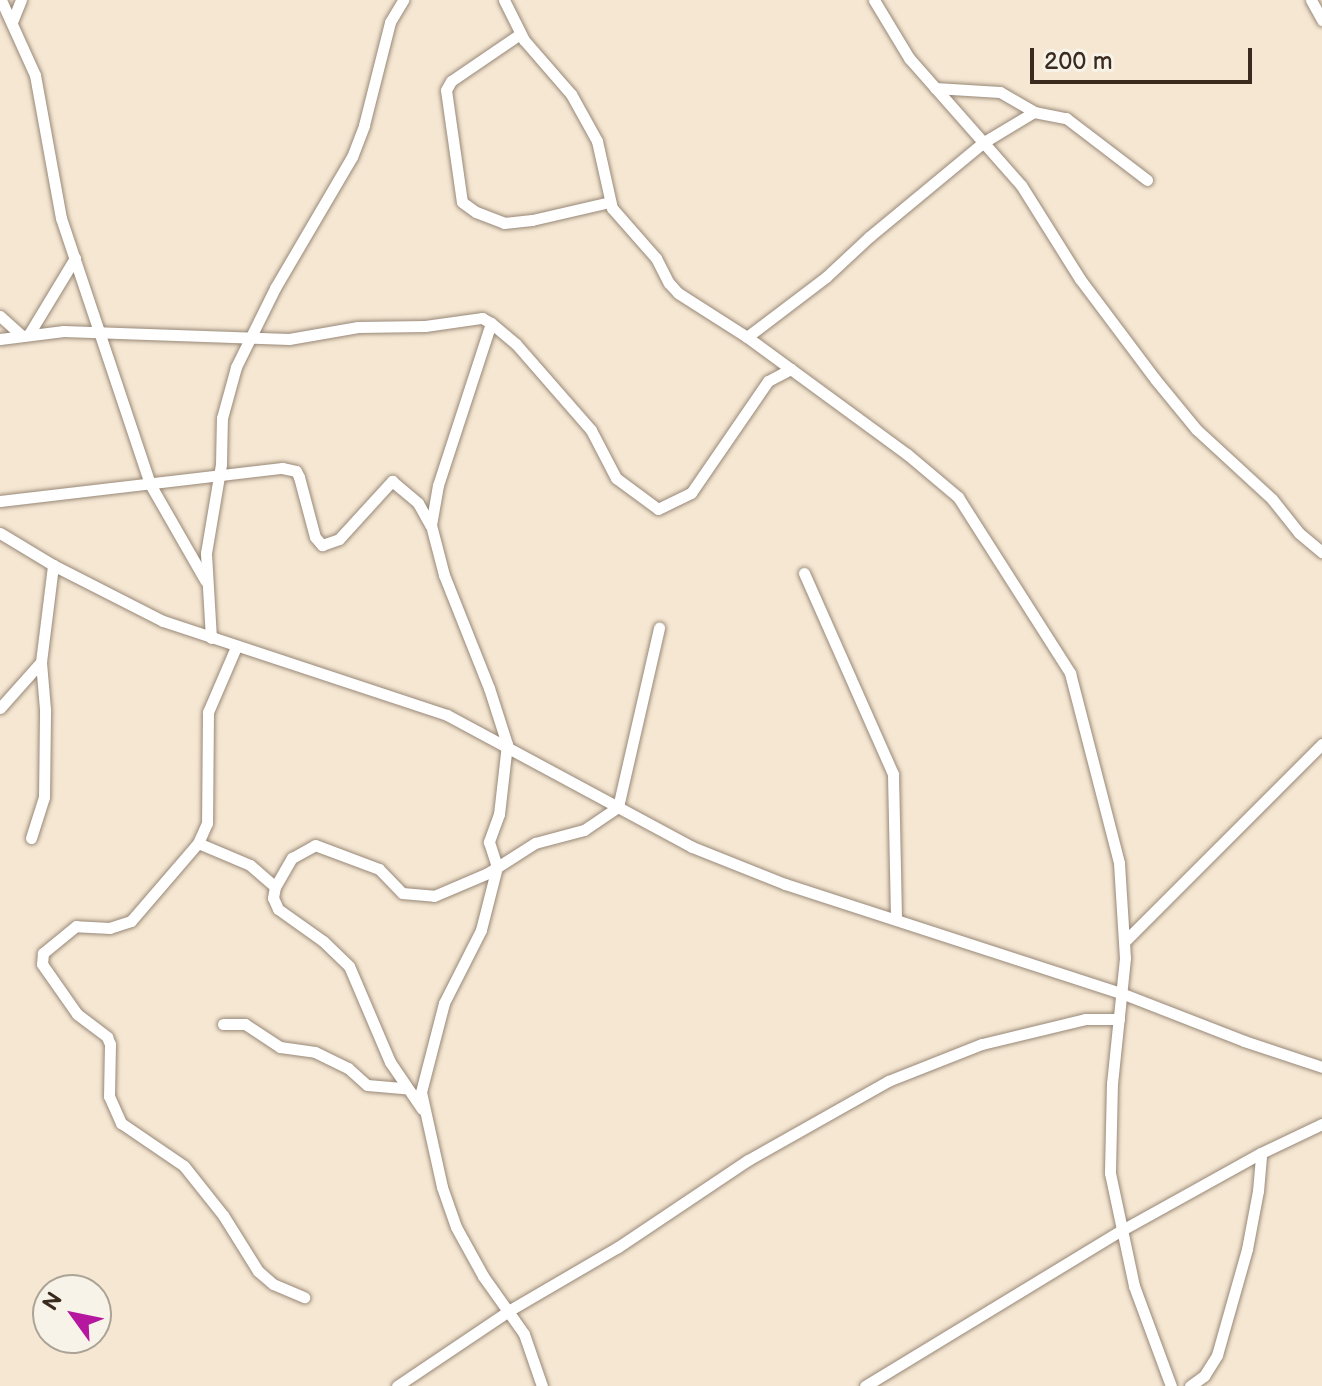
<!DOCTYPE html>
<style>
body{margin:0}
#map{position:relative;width:1322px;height:1386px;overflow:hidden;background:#f5e7d2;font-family:"Balsamiq Sans",sans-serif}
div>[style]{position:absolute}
.roads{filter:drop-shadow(0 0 2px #988878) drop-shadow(0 0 2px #988878)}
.minor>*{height:11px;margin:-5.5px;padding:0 5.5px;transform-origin:5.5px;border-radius:5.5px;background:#fff}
span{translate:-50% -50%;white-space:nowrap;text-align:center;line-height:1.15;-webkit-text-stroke:6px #f7f3e8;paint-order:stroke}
.north{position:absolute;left:32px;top:1274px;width:80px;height:80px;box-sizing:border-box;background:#f7f3e8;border:2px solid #aca397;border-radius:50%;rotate:303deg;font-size:22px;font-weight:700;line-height:32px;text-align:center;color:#3b2a1e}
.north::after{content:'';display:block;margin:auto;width:28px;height:36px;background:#b5179e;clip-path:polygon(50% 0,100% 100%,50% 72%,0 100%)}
.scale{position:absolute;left:1030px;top:48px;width:222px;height:36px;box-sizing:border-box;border:4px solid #3b2a1e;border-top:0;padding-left:10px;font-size:24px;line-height:28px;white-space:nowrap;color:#3b2a1e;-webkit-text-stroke:6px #f7f3e8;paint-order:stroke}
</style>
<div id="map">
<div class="roads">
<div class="minor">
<div style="left:1px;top:0;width:82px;rotate:65.6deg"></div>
<div style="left:35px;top:75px;width:145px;rotate:79.7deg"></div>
<div style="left:61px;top:218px;width:280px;rotate:71.5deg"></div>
<div style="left:150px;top:484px;width:111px;rotate:60.2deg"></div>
<div style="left:504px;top:0;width:45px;rotate:63.4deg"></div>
<div style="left:524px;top:40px;width:72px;rotate:49deg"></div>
<div style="left:571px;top:94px;width:54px;rotate:61deg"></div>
<div style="left:597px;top:141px;width:69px;rotate:77.4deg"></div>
<div style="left:612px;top:208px;width:67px;rotate:48.7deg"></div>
<div style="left:656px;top:258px;width:28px;rotate:63deg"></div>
<div style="left:669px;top:283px;width:13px;rotate:48deg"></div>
<div style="left:678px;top:293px;width:82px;rotate:32.5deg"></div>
<div style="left:747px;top:337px;width:198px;rotate:36.2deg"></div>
<div style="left:907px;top:454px;width:67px;rotate:40.1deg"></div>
<div style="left:958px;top:497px;width:209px;rotate:57.5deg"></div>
<div style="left:1070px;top:673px;width:196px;rotate:75.5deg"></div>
<div style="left:1119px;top:863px;width:95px;rotate:86.4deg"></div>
<div style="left:1125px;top:958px;width:126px;rotate:95.9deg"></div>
<div style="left:1112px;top:1083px;width:90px;rotate:91.3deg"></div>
<div style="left:1110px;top:1173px;width:116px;rotate:78deg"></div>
<div style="left:1134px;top:1286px;width:107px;rotate:69.7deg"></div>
<div style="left:874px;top:0;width:68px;rotate:58.9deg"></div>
<div style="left:909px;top:58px;width:169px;rotate:48.6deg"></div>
<div style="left:1021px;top:185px;width:111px;rotate:57.9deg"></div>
<div style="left:1080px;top:279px;width:125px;rotate:53.1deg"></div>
<div style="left:1155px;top:379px;width:65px;rotate:50.6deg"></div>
<div style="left:1196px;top:429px;width:103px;rotate:42.6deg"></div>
<div style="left:1272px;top:499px;width:43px;rotate:51.5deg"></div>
<div style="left:1299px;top:533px;width:30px;rotate:40deg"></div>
<div style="left:1311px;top:0;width:23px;rotate:61deg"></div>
<div style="left:12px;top:22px;width:24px;rotate:-68deg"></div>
<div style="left:520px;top:34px;width:83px;rotate:145.7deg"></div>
<div style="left:451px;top:81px;width:10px;rotate:119deg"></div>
<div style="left:446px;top:90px;width:113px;rotate:81.9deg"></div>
<div style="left:462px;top:202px;width:17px;rotate:36deg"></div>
<div style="left:476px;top:212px;width:30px;rotate:21deg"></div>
<div style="left:504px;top:223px;width:28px;rotate:-6deg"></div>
<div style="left:532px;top:220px;width:80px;rotate:-13deg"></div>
<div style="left:935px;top:88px;width:65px;rotate:3.5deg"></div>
<div style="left:1000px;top:92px;width:39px;rotate:30deg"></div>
<div style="left:0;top:316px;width:28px;rotate:42deg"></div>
<div style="left:491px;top:323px;width:33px;rotate:40deg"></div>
<div style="left:516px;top:344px;width:114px;rotate:48.9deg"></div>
<div style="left:591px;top:430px;width:54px;rotate:62.5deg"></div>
<div style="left:616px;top:478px;width:52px;rotate:36.4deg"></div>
<div style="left:658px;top:509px;width:37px;rotate:-26deg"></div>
<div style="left:691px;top:493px;width:136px;rotate:-55.5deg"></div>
<div style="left:768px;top:381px;width:26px;rotate:-28deg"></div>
<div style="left:29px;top:334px;width:89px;rotate:-58.8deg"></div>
<div style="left:747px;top:337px;width:99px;rotate:-37.2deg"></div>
<div style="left:826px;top:277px;width:59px;rotate:-42.9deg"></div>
<div style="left:869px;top:237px;width:149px;rotate:-39.6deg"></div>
<div style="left:984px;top:142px;width:58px;rotate:-31deg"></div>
<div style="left:1034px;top:112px;width:33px;rotate:11deg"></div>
<div style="left:1066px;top:118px;width:102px;rotate:37.4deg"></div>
<div style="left:0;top:339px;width:64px;rotate:-7.2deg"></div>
<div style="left:63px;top:331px;width:226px;rotate:2deg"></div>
<div style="left:289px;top:339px;width:70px;rotate:-9.9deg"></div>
<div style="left:358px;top:327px;width:67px;rotate:-0.9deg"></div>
<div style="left:425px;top:326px;width:58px;rotate:-8deg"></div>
<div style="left:482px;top:318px;width:10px;rotate:29deg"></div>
<div style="left:491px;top:323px;width:170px;rotate:108.1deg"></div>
<div style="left:438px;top:485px;width:41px;rotate:99.9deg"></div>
<div style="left:431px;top:525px;width:52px;rotate:75.4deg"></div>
<div style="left:444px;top:575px;width:122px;rotate:68.3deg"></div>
<div style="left:489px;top:688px;width:59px;rotate:72.2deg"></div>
<div style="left:507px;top:744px;width:70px;rotate:96.5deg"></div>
<div style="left:499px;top:814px;width:30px;rotate:110deg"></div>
<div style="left:489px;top:842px;width:26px;rotate:72deg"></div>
<div style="left:497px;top:867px;width:65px;rotate:104.3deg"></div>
<div style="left:481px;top:930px;width:82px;rotate:116.9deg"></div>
<div style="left:444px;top:1003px;width:92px;rotate:104.5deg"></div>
<div style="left:421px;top:1092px;width:97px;rotate:77.5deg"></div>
<div style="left:442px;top:1187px;width:42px;rotate:70.7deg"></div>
<div style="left:456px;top:1227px;width:56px;rotate:61.1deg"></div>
<div style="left:483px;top:1276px;width:71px;rotate:54.7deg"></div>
<div style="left:524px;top:1334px;width:55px;rotate:70.9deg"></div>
<div style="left:0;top:501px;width:284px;rotate:-6.7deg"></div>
<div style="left:282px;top:468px;width:14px;rotate:12deg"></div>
<div style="left:296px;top:471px;width:7px;rotate:63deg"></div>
<div style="left:299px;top:477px;width:62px;rotate:75.1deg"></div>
<div style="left:315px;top:537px;width:11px;rotate:49deg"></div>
<div style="left:322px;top:545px;width:18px;rotate:-19deg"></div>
<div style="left:339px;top:539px;width:79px;rotate:-47.6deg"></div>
<div style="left:392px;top:481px;width:34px;rotate:40deg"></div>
<div style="left:418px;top:503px;width:25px;rotate:61deg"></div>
<div style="left:0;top:533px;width:62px;rotate:31.1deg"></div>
<div style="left:53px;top:565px;width:123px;rotate:27deg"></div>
<div style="left:163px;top:621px;width:299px;rotate:18.3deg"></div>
<div style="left:447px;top:715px;width:278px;rotate:28.3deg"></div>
<div style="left:692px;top:847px;width:100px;rotate:21.7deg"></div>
<div style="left:785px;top:884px;width:353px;rotate:18deg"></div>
<div style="left:1121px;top:993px;width:132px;rotate:21.3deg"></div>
<div style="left:1244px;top:1041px;width:82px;rotate:18.4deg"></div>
<div style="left:804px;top:573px;width:220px;rotate:66.1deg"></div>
<div style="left:893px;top:774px;width:145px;rotate:88.8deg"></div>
<div style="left:211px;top:638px;width:85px;rotate:-93.4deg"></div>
<div style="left:206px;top:553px;width:90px;rotate:-80.4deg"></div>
<div style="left:221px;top:464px;width:46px;rotate:-88.8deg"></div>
<div style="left:222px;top:418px;width:53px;rotate:-74.6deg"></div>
<div style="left:236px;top:367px;width:88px;rotate:-63.7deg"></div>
<div style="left:275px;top:288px;width:152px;rotate:-59.6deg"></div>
<div style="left:352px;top:157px;width:34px;rotate:-69deg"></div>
<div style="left:364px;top:125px;width:106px;rotate:-75.8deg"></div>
<div style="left:390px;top:22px;width:26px;rotate:-59deg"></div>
<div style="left:236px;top:647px;width:71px;rotate:113.3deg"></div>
<div style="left:208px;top:712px;width:111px;rotate:90.5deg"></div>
<div style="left:207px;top:823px;width:22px;rotate:114deg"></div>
<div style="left:198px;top:843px;width:103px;rotate:130.7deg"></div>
<div style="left:131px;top:921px;width:22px;rotate:162deg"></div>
<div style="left:110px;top:928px;width:34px;rotate:-177deg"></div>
<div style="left:76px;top:926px;width:43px;rotate:140.7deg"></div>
<div style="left:43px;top:953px;width:11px;rotate:95deg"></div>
<div style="left:42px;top:964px;width:61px;rotate:55deg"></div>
<div style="left:77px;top:1014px;width:38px;rotate:37deg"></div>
<div style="left:107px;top:1037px;width:8px;rotate:67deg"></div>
<div style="left:110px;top:1044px;width:52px;rotate:91.1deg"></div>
<div style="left:109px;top:1096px;width:30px;rotate:66deg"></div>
<div style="left:121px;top:1123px;width:76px;rotate:34.3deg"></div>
<div style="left:184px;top:1166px;width:63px;rotate:51.5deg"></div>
<div style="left:223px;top:1215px;width:66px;rotate:58deg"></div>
<div style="left:258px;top:1271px;width:20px;rotate:41deg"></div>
<div style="left:273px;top:1284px;width:34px;rotate:23deg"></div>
<div style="left:0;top:708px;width:62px;rotate:-48.3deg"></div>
<div style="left:31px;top:838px;width:43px;rotate:-72.4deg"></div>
<div style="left:44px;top:797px;width:88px;rotate:-89.3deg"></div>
<div style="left:45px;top:709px;width:47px;rotate:-94.9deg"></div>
<div style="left:41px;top:662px;width:98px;rotate:-82.9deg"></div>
<div style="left:198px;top:843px;width:56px;rotate:22.9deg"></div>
<div style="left:250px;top:865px;width:33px;rotate:41deg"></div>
<div style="left:1125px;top:941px;width:279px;rotate:-45deg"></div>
<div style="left:223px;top:1024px;width:22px"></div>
<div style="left:245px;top:1024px;width:42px;rotate:33.3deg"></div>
<div style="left:280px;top:1047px;width:35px;rotate:8deg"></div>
<div style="left:315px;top:1052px;width:37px;rotate:26deg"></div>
<div style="left:348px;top:1068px;width:25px;rotate:42deg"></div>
<div style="left:367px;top:1085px;width:38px;rotate:5deg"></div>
<div style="left:422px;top:1109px;width:57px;rotate:-124.2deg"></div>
<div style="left:390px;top:1062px;width:104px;rotate:-113.1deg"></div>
<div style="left:349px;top:966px;width:36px;rotate:-136deg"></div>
<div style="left:323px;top:941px;width:55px;rotate:-144.6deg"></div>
<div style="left:278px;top:909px;width:12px;rotate:-114deg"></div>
<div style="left:273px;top:898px;width:11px;rotate:-80deg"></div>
<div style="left:275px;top:887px;width:34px;rotate:-60deg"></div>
<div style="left:292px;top:858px;width:26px;rotate:-29deg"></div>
<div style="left:315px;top:845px;width:68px;rotate:20.6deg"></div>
<div style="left:379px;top:869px;width:33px;rotate:46deg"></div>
<div style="left:402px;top:893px;width:32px;rotate:5deg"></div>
<div style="left:434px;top:896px;width:59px;rotate:-23.1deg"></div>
<div style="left:488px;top:873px;width:56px;rotate:-32.6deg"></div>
<div style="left:535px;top:843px;width:51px;rotate:-14.9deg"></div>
<div style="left:584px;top:830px;width:41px;rotate:-34.1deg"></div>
<div style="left:618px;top:807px;width:184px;rotate:-77.1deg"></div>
<div style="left:397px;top:1386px;width:136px;rotate:-33.9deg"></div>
<div style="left:510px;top:1310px;width:125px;rotate:-30.3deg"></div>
<div style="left:618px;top:1247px;width:156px;rotate:-33.8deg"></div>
<div style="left:748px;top:1160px;width:161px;rotate:-29.4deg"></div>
<div style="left:888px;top:1081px;width:101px;rotate:-21.5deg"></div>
<div style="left:982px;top:1044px;width:106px;rotate:-13.6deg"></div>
<div style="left:1085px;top:1019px;width:34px"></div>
<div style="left:865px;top:1386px;width:301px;rotate:-31.3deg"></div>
<div style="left:1122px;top:1230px;width:159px;rotate:-29deg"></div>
<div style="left:1261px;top:1153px;width:68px;rotate:-25.4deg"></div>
<div style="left:1190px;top:1386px;width:17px;rotate:-36deg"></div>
<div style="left:1204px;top:1376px;width:25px;rotate:-58deg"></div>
<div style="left:1217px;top:1355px;width:110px;rotate:-74.2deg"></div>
<div style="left:1247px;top:1249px;width:59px;rotate:-79.3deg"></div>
<div style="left:1258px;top:1191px;width:38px;rotate:-85deg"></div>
</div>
</div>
<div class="north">N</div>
<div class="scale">200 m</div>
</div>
